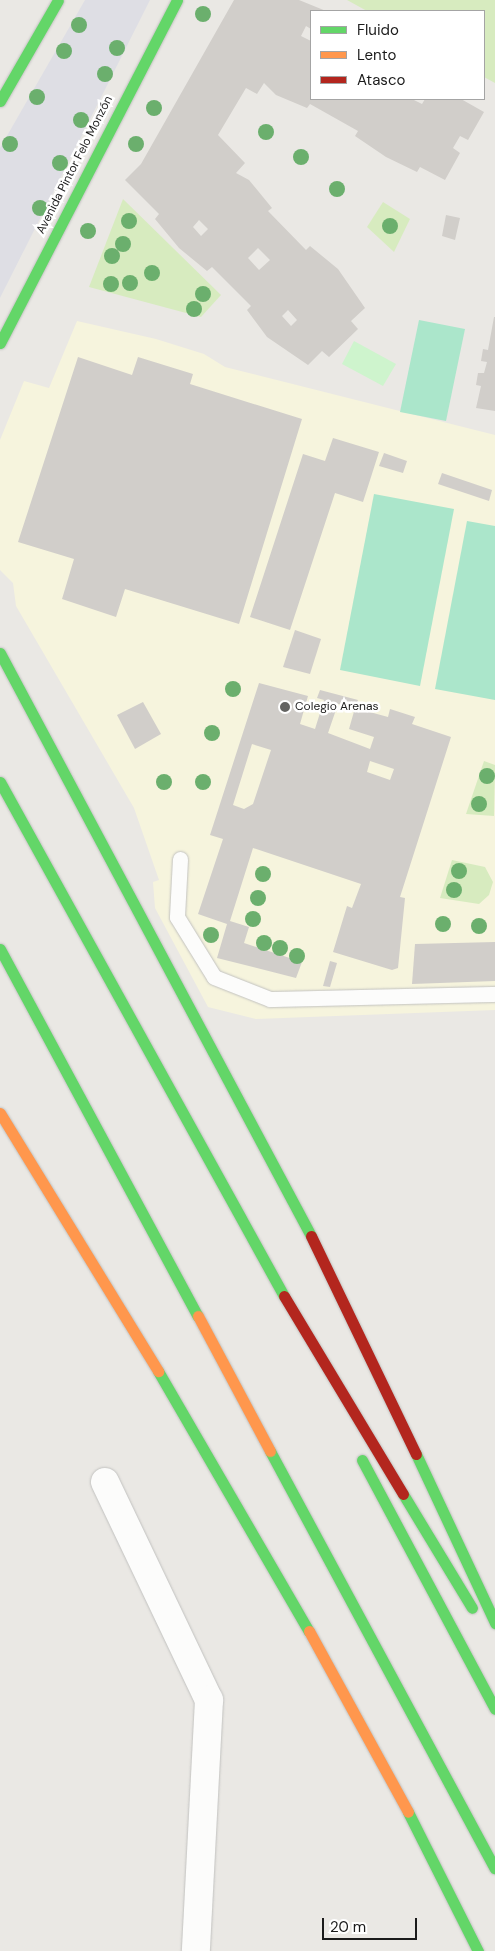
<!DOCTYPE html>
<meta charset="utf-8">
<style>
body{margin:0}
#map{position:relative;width:495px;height:1951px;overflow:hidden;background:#eae8e4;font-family:"DM Sans",sans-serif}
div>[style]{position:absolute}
.education>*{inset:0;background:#f6f4dd}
.grass>*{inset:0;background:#d7ebbf}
.park>*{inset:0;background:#cef4cd}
.pitch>*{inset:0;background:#abe6cb}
.plaza>*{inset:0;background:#dedee4}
.building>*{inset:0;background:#d1ceca}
.roads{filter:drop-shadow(0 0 1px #c2c2c0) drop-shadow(0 0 1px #c2c2c0)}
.lane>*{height:15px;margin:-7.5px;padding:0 7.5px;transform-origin:7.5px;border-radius:7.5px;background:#fcfcfb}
.street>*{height:28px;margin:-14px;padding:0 14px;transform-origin:14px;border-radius:14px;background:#fcfcfb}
.fast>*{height:11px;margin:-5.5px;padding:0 5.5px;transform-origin:5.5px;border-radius:5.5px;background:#63d668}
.slow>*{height:11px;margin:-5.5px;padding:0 5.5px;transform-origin:5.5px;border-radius:5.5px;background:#ff974d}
.jam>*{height:11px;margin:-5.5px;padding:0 5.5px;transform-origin:5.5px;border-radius:5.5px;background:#b3261e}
.trees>*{width:16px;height:16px;margin:-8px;border-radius:50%;background:#6baf6d}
.dots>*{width:14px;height:14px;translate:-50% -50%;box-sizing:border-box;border:2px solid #fff;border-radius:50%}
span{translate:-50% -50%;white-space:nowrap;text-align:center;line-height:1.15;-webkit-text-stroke:5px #fff;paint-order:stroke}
.street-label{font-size:12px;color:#1b1b1b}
.poi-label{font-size:12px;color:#1b1b1b}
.left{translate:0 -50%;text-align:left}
.legend{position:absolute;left:310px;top:10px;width:175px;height:90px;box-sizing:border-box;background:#fff;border:1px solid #a4a4a4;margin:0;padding:6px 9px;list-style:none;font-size:15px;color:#1b1b1b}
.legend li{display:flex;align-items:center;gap:10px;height:25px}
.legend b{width:25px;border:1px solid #a4a4a4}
.scale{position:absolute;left:322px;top:1918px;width:95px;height:22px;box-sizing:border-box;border:2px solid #1b1b1b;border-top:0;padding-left:6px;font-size:15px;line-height:18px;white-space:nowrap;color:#1b1b1b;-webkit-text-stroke:4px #fff;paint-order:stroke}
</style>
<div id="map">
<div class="education">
<div style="clip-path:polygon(77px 321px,156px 339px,204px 354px,225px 367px,495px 435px,495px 1010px,256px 1019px,208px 1007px,155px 908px,153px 882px,159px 880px,134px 808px,16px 606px,13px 583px,0 570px,0 440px,24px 381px,49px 388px)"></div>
</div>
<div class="grass">
<div style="clip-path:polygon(347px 0,495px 0,495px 83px,484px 77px,484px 11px,367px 11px)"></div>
<div style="clip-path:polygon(123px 199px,221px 295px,201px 317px,89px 287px)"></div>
<div style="clip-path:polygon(383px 202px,410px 219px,394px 252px,367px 227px)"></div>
<div style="clip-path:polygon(484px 761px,495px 765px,494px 816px,466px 814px)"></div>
<div style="clip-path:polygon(452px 860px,485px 867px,493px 882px,489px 895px,479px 904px,440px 898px)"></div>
</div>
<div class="park">
<div style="clip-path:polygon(354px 341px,396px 364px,383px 386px,342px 364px)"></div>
</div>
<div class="pitch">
<div style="clip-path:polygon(419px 320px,465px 329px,446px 421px,400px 412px)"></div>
<div style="clip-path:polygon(374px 494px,454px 509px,420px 686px,340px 670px)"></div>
<div style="clip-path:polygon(467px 521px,495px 526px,495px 700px,435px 689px)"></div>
</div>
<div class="plaza">
<div style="clip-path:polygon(85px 0,150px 0,0 298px,0 148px)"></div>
</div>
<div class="building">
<div style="clip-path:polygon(evenodd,234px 0,299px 0,326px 11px,311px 11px,311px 29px,306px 26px,301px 36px,311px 41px,311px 99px,412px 99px,422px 104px,425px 99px,461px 99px,484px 112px,468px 140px,460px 136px,453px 148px,460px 153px,445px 180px,420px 167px,417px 172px,386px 157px,355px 136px,358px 131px,310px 104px,307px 108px,276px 95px,264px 83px,257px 94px,246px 88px,218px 135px,245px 163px,236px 173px,249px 180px,272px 208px,268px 211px,306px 250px,310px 246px,338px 269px,365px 308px,351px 321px,358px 329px,329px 357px,322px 351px,308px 365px,267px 337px,247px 310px,251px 306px,212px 267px,207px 271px,179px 248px,155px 219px,159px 214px,125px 180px,141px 164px,234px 0,199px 220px,208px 229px,201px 236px,193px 227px,199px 220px,234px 0,258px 248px,270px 260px,259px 270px,248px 258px,258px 248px,234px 0,288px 310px,297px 320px,291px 326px,282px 316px,288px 310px)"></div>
<div style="clip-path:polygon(446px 215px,460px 218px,455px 240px,442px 236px)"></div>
<div style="clip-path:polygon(494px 317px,495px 317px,495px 411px,476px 408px,481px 386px,476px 385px,478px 373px,484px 373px,487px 362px,481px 361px,483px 349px,488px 350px)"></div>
<div style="clip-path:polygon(78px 357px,132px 375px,138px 357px,193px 374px,190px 384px,302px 419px,239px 624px,125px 589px,116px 617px,62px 599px,74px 559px,18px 542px)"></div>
<div style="clip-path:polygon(333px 438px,379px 452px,363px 502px,335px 493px,290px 630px,250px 617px,303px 454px,325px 461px)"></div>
<div style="clip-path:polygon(384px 453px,407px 461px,403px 473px,379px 466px)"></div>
<div style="clip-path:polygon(442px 473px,492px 490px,489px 501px,438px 484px)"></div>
<div style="clip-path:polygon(295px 630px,321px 639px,310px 674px,283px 667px)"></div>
<div style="clip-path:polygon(evenodd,259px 683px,308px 696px,300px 724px,315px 729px,324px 700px,317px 698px,320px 690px,358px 700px,355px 708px,338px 704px,328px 733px,370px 749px,374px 737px,349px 729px,355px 708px,388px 717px,390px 709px,415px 717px,412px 724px,451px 737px,400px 897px,405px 898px,398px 968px,392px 970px,333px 952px,347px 906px,352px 908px,361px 884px,253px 848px,230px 921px,249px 927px,244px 943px,302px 962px,296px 978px,217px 958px,227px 924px,198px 914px,223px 839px,210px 835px,259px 683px,252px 744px,271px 750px,253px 804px,244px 809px,233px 805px,252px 744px,259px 683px,370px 761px,394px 769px,390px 780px,367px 772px,370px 761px)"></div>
<div style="clip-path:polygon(143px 702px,161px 734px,135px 749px,117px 715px)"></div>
<div style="clip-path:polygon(495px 942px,495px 981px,412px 984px,415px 944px)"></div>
<div style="clip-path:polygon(330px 961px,337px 963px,330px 987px,323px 986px)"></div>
</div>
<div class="roads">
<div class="lane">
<div style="left:180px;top:859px;width:58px;rotate:93deg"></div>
<div style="left:177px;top:917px;width:70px;rotate:58.3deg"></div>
<div style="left:214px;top:977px;width:60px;rotate:21.4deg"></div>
<div style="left:270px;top:999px;width:225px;rotate:-1.3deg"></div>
</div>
<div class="street">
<div style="left:105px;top:1482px;width:242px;rotate:64.5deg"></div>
<div style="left:209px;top:1700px;width:251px;rotate:93deg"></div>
</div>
<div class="fast">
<div style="left:0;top:101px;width:116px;rotate:-60.1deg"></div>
<div style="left:0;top:343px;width:386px;rotate:-62.7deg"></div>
<div style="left:0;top:653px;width:661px;rotate:61.92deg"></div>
<div style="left:0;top:782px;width:587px;rotate:61.08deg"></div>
<div style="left:0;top:949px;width:417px;rotate:61.7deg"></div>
<div style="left:158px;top:1371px;width:301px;rotate:59.9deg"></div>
<div style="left:270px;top:1451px;width:474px;rotate:61.7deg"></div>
<div style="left:416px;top:1454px;width:187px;rotate:64.9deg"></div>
<div style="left:362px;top:1460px;width:282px;rotate:61.9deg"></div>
<div style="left:403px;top:1494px;width:133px;rotate:58.8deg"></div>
<div style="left:408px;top:1812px;width:156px;rotate:63.3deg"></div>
</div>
<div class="slow">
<div style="left:0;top:1113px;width:303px;rotate:58.5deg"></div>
<div style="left:198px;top:1316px;width:153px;rotate:61.9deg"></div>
<div style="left:309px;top:1631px;width:206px;rotate:61.3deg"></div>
</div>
<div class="jam">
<div style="left:311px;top:1236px;width:242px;rotate:64.3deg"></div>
<div style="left:284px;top:1296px;width:231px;rotate:59deg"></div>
</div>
</div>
<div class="trees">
<div style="left:203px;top:14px"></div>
<div style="left:79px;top:25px"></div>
<div style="left:117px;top:48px"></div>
<div style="left:64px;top:51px"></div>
<div style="left:105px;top:74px"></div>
<div style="left:37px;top:97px"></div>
<div style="left:154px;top:108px"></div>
<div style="left:81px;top:120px"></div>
<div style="left:266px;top:132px"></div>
<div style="left:10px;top:144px"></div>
<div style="left:136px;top:144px"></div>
<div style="left:301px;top:157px"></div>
<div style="left:60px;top:163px"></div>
<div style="left:337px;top:189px"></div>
<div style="left:40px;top:208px"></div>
<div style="left:129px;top:221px"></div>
<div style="left:390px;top:226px"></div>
<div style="left:88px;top:231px"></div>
<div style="left:123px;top:244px"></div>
<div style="left:112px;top:256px"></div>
<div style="left:152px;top:273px"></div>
<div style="left:130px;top:283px"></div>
<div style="left:111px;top:284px"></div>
<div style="left:203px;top:294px"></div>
<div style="left:194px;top:309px"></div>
<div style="left:233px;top:689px"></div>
<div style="left:212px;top:733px"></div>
<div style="left:487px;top:776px"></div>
<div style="left:164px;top:782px"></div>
<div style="left:203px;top:782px"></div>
<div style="left:479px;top:804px"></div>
<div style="left:459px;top:871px"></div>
<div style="left:263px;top:874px"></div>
<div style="left:454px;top:890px"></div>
<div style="left:258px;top:898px"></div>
<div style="left:253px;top:919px"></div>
<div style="left:443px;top:924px"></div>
<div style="left:479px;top:926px"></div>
<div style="left:211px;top:935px"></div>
<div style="left:264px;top:943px"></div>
<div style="left:280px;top:948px"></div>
<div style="left:297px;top:956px"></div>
</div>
<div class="dots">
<div style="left:285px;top:707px;background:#636361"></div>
</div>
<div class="street-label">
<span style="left:75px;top:165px;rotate:-63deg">Avenida Pintor Felo Monzón</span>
</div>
<div class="poi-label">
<span class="left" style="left:295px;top:707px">Colegio Arenas</span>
</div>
<ul class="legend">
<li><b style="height:6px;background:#63d668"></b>Fluido</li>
<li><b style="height:6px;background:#ff974d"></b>Lento</li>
<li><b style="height:6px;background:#b3261e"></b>Atasco</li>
</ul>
<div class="scale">20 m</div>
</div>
